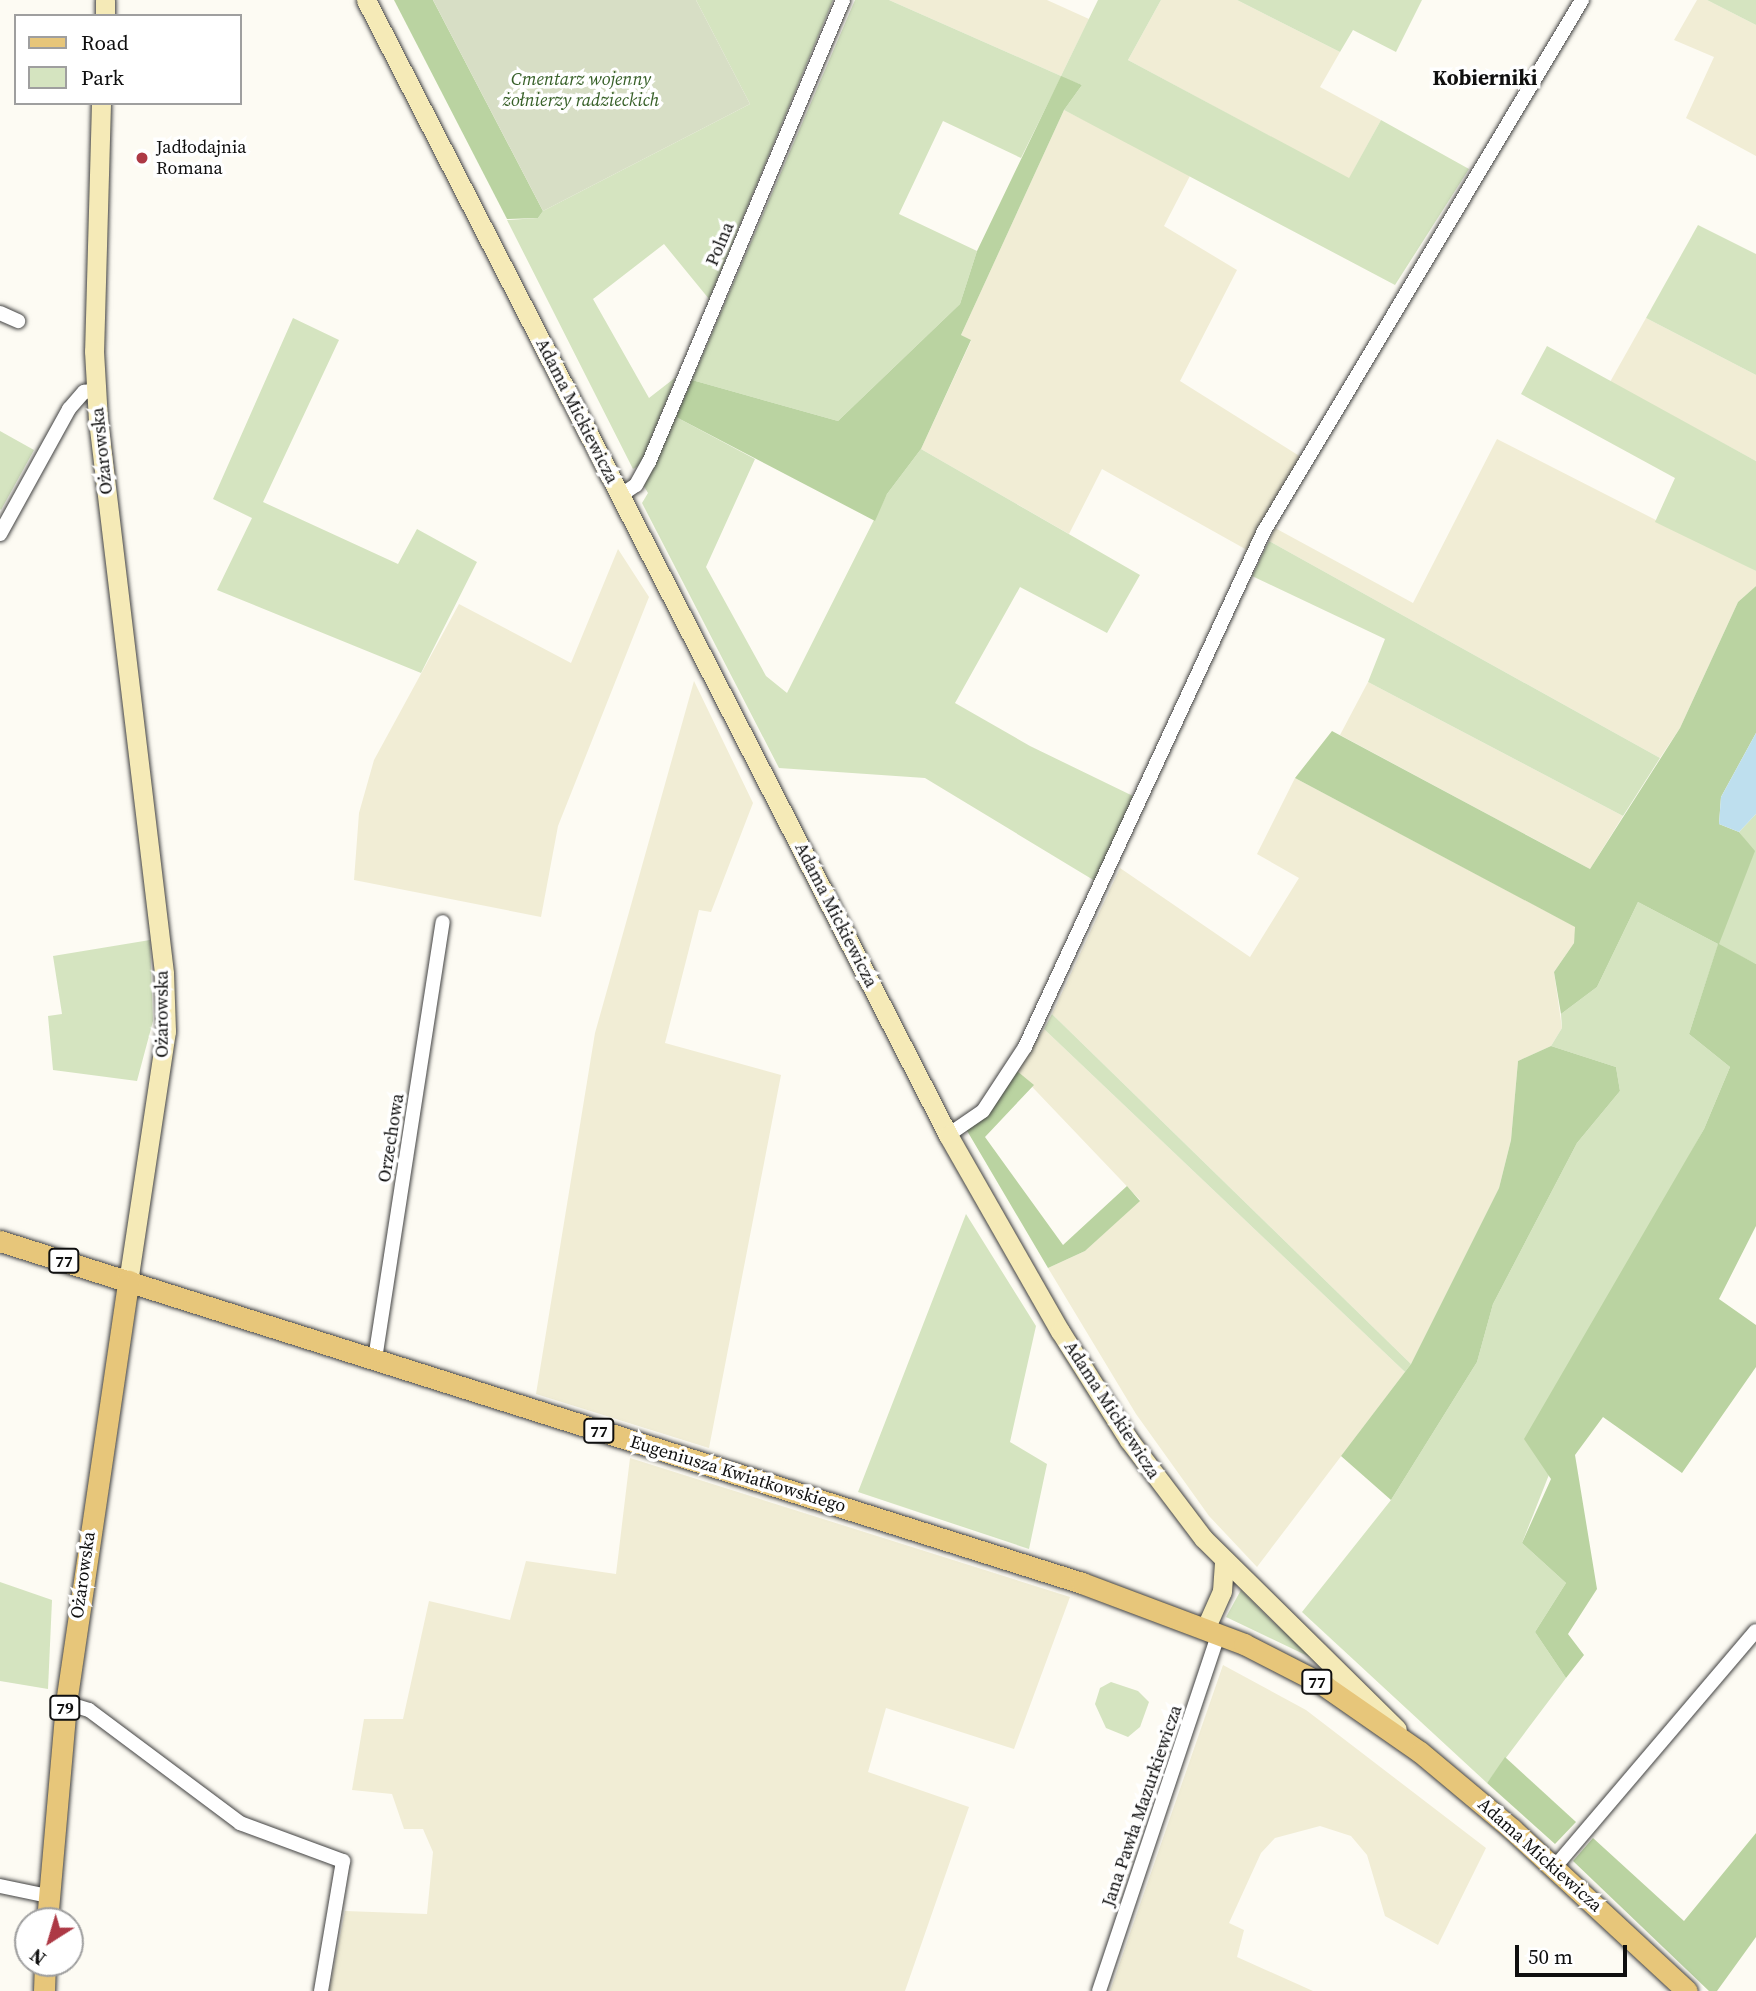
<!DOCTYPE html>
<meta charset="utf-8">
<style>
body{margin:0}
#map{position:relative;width:1756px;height:1991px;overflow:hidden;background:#fdfbf3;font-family:"Source Serif 4",serif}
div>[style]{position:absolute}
.farmland>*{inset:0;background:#f1edd5}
.green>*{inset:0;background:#d5e4c0}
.forest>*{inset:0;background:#bad3a1}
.cemetery>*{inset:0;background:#d7dec5}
.water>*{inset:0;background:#bedfee}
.roads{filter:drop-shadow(0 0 2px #424242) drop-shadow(0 0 2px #424242)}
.street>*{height:14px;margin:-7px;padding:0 7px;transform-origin:7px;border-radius:7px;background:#fff}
.secondary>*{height:19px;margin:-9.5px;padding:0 9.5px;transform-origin:9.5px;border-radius:9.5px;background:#f5eab7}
.primary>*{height:21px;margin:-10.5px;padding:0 10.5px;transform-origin:10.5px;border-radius:10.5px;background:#e7c67a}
.dots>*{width:19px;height:19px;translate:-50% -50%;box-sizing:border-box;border:4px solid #fff;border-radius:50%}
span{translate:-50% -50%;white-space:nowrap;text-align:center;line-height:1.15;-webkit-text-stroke:7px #fff;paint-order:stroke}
.shield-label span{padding:2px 5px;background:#fff;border:2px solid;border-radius:5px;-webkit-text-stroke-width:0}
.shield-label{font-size:16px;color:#0f0f0f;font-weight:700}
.park-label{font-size:18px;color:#365f27;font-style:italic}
.poi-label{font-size:18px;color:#0f0f0f}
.left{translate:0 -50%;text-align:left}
.street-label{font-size:18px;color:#0f0f0f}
.quarter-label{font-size:21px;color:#0f0f0f;font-weight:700}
.legend{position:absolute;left:14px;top:14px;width:228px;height:91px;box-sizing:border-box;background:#fff;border:2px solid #9f9f9f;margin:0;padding:9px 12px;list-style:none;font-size:21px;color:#0f0f0f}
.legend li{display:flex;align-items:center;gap:14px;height:35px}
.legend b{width:35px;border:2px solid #9f9f9f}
.north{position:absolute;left:14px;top:1907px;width:70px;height:70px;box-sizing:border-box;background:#fff;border:2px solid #9f9f9f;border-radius:50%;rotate:217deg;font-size:19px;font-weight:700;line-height:28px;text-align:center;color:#0f0f0f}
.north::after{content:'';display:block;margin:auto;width:24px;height:32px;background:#ad3945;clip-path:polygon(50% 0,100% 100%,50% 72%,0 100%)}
.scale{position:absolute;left:1515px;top:1945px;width:112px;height:32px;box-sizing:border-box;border:4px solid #0f0f0f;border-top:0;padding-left:9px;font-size:21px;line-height:24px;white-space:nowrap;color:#0f0f0f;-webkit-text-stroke:5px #fff;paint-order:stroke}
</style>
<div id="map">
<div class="farmland">
<div style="clip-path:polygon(889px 0,1047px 0,1089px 19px,1061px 76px)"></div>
<div style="clip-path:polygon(1161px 0,1237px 0,1340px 52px,1320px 87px,1381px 120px,1349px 179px,1128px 60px)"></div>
<div style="clip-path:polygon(1697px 0,1707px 0,1756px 25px,1756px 156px,1686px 118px,1714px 57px,1674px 40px)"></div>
<div style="clip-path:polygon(1064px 110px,1191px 174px,1164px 226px,1237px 270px,1180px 381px,1301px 457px,1247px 550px,1102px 469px,1069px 534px,921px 449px,971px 341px,961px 335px)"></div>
<div style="clip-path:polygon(1646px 318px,1756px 375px,1756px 461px,1610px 382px)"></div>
<div style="clip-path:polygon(1497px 439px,1756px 571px,1756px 586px,1738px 602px,1680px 728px,1660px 758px,1269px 541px,1275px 528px,1413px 603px)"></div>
<div style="clip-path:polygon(618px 549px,649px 597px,558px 826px,541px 917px,354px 880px,359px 813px,374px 760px,459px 604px,571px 663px)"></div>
<div style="clip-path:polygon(694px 681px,753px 803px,711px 912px,699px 910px,665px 1043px,781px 1075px,709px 1448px,536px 1394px,595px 1033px)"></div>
<div style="clip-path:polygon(1368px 682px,1623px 816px,1590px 869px,1340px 735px)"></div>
<div style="clip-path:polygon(1295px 778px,1576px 927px,1574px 943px,1554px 972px,1562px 1028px,1551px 1046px,1518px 1061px,1511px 1140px,1499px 1188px,1411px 1364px,1052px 1014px,1120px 868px,1250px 957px,1299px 878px,1257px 854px)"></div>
<div style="clip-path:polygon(1044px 1029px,1405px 1372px,1257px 1567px,1209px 1516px,1136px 1414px,1048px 1268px,1085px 1251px,1140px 1200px,1017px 1071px)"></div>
<div style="clip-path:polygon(630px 1458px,1070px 1597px,1014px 1749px,886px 1708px,868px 1772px,969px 1807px,905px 1991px,329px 1991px,345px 1911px,427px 1914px,433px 1852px,423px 1829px,404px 1829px,392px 1794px,352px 1790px,364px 1719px,403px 1719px,429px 1601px,510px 1620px,526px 1561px,616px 1574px)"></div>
<div style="clip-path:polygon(1223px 1665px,1306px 1710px,1486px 1848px,1438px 1945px,1385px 1916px,1367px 1855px,1351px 1836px,1320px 1826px,1275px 1838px,1261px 1853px,1229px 1923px,1244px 1930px,1237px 1957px,1313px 1991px,1110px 1991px)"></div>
</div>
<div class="green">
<div style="clip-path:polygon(696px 0,833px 0,709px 299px,664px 244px,593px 299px,649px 398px,676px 377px,640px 465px,633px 469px,507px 220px,538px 218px,543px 211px,750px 104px)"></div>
<div style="clip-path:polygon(855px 0,889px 0,1061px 76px,1098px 0,1161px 0,1128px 60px,1349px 178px,1381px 120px,1469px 169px,1395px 285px,1064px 110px,1082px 85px,1061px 77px,1021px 158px,943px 121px,899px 214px,977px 251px,960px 304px,838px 421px,692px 380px)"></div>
<div style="clip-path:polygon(1237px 0,1422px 0,1396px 52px,1353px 30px,1340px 52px)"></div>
<div style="clip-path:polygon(1707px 0,1756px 0,1756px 25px)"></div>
<div style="clip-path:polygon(1698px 225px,1756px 254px,1756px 375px,1646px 318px)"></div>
<div style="clip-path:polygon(293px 318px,339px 340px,263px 502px,398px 564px,417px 529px,477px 562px,421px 673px,217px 590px,252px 518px,213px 499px)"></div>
<div style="clip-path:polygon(1547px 346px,1756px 461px,1756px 571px,1655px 522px,1675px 478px,1521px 394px)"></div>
<div style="clip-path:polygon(676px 417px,755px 459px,706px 567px,766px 676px,787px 693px,887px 494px,921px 449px,1140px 575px,1107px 633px,1020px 587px,955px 703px,1030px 746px,1133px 796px,1095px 881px,925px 778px,779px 768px,642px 503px,648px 493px,642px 483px)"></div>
<div style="clip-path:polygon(0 431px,34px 450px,1px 510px,0 509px)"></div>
<div style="clip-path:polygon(1269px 541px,1660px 758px,1623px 816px,1368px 682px,1385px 639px,1252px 576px)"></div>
<div style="clip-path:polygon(1756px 814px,1756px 964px,1718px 945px,1689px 1034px,1730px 1067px,1704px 1129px,1641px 1242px,1522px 1543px,1566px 1583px,1535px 1632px,1566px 1678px,1487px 1783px,1302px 1612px,1391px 1500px,1477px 1362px,1493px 1304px,1577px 1143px,1620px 1091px,1616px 1067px,1551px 1046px,1562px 1028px,1561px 1014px,1597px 987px,1638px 902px,1718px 944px,1754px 852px,1739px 832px)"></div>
<div style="clip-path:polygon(150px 940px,153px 1021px,137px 1081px,53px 1070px,48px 1016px,62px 1014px,53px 956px)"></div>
<div style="clip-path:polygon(1052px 1014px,1411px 1364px,1405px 1372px,1044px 1029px)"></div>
<div style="clip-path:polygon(966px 1214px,1036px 1326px,1010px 1442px,1047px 1464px,1029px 1549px,858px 1492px)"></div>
<div style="clip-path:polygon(0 1582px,52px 1600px,48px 1689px,0 1681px)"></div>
<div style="clip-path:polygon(1241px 1590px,1272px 1621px,1314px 1659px,1226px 1617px)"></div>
<div style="clip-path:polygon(1111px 1682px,1138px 1691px,1149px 1702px,1140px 1727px,1128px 1737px,1106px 1728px,1095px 1704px,1100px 1688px)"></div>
</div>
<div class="forest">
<div style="clip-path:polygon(394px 0,433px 0,543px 211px,538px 218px,507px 219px)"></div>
<div style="clip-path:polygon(1061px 76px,1082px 85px,1064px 110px,961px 335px,971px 340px,921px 449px,887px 494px,875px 521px,676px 417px,692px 380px,838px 421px,960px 304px,977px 251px)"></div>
<div style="clip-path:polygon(1756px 586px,1756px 733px,1721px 797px,1719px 824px,1739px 832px,1755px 851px,1719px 944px,1756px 964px,1756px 1226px,1719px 1299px,1756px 1325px,1756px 1367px,1682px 1473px,1603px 1417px,1575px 1455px,1597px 1589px,1568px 1634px,1584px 1655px,1566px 1678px,1535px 1632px,1566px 1583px,1522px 1543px,1551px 1479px,1524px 1439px,1704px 1129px,1730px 1067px,1689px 1034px,1718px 944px,1638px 902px,1597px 987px,1561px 1014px,1554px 972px,1574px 943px,1575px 927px,1295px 778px,1332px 731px,1590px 869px,1680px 728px,1738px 602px)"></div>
<div style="clip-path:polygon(1551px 1046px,1616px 1067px,1620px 1091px,1577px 1143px,1493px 1304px,1477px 1362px,1391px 1500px,1341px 1456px,1411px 1364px,1499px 1188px,1511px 1140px,1518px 1061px)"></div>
<div style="clip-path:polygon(1017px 1071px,1034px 1085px,985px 1137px,1063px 1245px,1127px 1186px,1140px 1201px,1085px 1251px,1048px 1268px,966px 1129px)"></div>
<div style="clip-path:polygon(1505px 1757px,1576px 1822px,1555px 1844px,1487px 1783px)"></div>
<div style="clip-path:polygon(1756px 1833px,1756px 1937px,1717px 1991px,1709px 1991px,1573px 1861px,1593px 1838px,1684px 1921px)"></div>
</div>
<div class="cemetery">
<div style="clip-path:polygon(433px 0,696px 0,750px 104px,543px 211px)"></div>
</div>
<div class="water">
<div style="clip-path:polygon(1756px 733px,1756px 814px,1739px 832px,1719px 824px,1721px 797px)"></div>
</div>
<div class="roads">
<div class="street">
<div style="left:0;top:313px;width:20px;rotate:24deg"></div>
<div style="left:621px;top:495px;width:18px;rotate:-34deg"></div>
<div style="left:636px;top:485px;width:26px;rotate:-61deg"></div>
<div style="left:649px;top:462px;width:501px;rotate:-67.22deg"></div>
<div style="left:0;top:534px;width:143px;rotate:-61.1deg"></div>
<div style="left:69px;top:409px;width:23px;rotate:-49deg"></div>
<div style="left:84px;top:392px;width:12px;rotate:-9deg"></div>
<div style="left:948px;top:1135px;width:42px;rotate:-34.4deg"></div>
<div style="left:983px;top:1111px;width:77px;rotate:-56.7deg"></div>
<div style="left:1025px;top:1047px;width:569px;rotate:-65.15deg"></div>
<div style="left:1264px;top:531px;width:619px;rotate:-59.08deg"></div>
<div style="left:375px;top:1359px;width:442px;rotate:-81.2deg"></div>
<div style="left:66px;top:1703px;width:24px;rotate:17deg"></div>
<div style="left:89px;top:1710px;width:189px;rotate:36.8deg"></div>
<div style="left:240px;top:1823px;width:110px;rotate:20.3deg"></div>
<div style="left:343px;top:1861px;width:132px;rotate:99.6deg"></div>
<div style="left:1554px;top:1868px;width:311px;rotate:-49.6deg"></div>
<div style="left:0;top:1886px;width:49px;rotate:11.8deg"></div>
<div style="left:1099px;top:1991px;width:378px;rotate:-71.5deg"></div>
</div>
<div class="secondary">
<div style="left:366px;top:0;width:1276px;rotate:62.85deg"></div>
<div style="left:948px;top:1135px;width:226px;rotate:60.3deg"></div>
<div style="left:1060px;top:1331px;width:129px;rotate:57.7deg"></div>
<div style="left:1129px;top:1440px;width:123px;rotate:52.9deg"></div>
<div style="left:1203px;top:1538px;width:272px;rotate:44.6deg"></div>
<div style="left:105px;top:16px;width:16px;rotate:-90deg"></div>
<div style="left:101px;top:103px;width:248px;rotate:91.6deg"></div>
<div style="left:94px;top:351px;width:69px;rotate:86.7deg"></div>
<div style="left:98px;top:420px;width:557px;rotate:83.19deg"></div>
<div style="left:164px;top:973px;width:58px;rotate:88deg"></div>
<div style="left:166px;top:1031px;width:253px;rotate:98.6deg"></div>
<div style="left:1206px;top:1627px;width:39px;rotate:-66deg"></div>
<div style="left:1222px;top:1591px;width:31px;rotate:-86deg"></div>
</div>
<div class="primary">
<div style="left:0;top:1241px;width:1135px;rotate:17.54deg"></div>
<div style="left:1082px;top:1583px;width:173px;rotate:20.6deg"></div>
<div style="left:1244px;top:1644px;width:88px;rotate:27.1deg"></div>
<div style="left:1322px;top:1684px;width:119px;rotate:34.8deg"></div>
<div style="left:1420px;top:1752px;width:120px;rotate:39.9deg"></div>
<div style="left:1512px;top:1829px;width:238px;rotate:42.8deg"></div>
<div style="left:47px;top:1921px;width:219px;rotate:-85deg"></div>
<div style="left:66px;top:1703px;width:427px;rotate:-81.6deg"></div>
<div style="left:44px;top:1991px;width:28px;rotate:-88deg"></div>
</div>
</div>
<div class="dots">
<div style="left:142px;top:158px;background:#ad3945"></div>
</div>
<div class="shield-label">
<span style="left:64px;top:1261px">77</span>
<span style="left:599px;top:1431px">77</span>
<span style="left:1317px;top:1682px">77</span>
<span style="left:65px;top:1708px">79</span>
</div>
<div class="park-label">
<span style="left:581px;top:90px">Cmentarz wojenny<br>żołnierzy radzieckich</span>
</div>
<div class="poi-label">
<span class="left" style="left:156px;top:158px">Jadłodajnia<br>Romana</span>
</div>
<div class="street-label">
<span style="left:720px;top:244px;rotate:-67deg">Polna</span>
<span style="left:577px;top:411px;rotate:63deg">Adama Mickiewicza</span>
<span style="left:102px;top:451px;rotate:-96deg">Ożarowska</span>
<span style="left:836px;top:915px;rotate:63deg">Adama Mickiewicza</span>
<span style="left:162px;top:1014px;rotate:-90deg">Ożarowska</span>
<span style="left:391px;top:1138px;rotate:-81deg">Orzechowa</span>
<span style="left:1112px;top:1410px;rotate:57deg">Adama Mickiewicza</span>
<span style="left:738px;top:1474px;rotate:17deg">Eugeniusza Kwiatkowskiego</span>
<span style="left:83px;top:1575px;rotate:-82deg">Ożarowska</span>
<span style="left:1142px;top:1806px;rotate:-71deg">Jana Pawła Mazurkiewicza</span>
<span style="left:1540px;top:1855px;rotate:42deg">Adama Mickiewicza</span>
</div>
<div class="quarter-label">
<span style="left:1485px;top:78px">Kobierniki</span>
</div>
<ul class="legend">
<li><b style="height:9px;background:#e7c67a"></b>Road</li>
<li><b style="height:19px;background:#d5e4c0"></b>Park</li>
</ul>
<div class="north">N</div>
<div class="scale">50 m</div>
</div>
